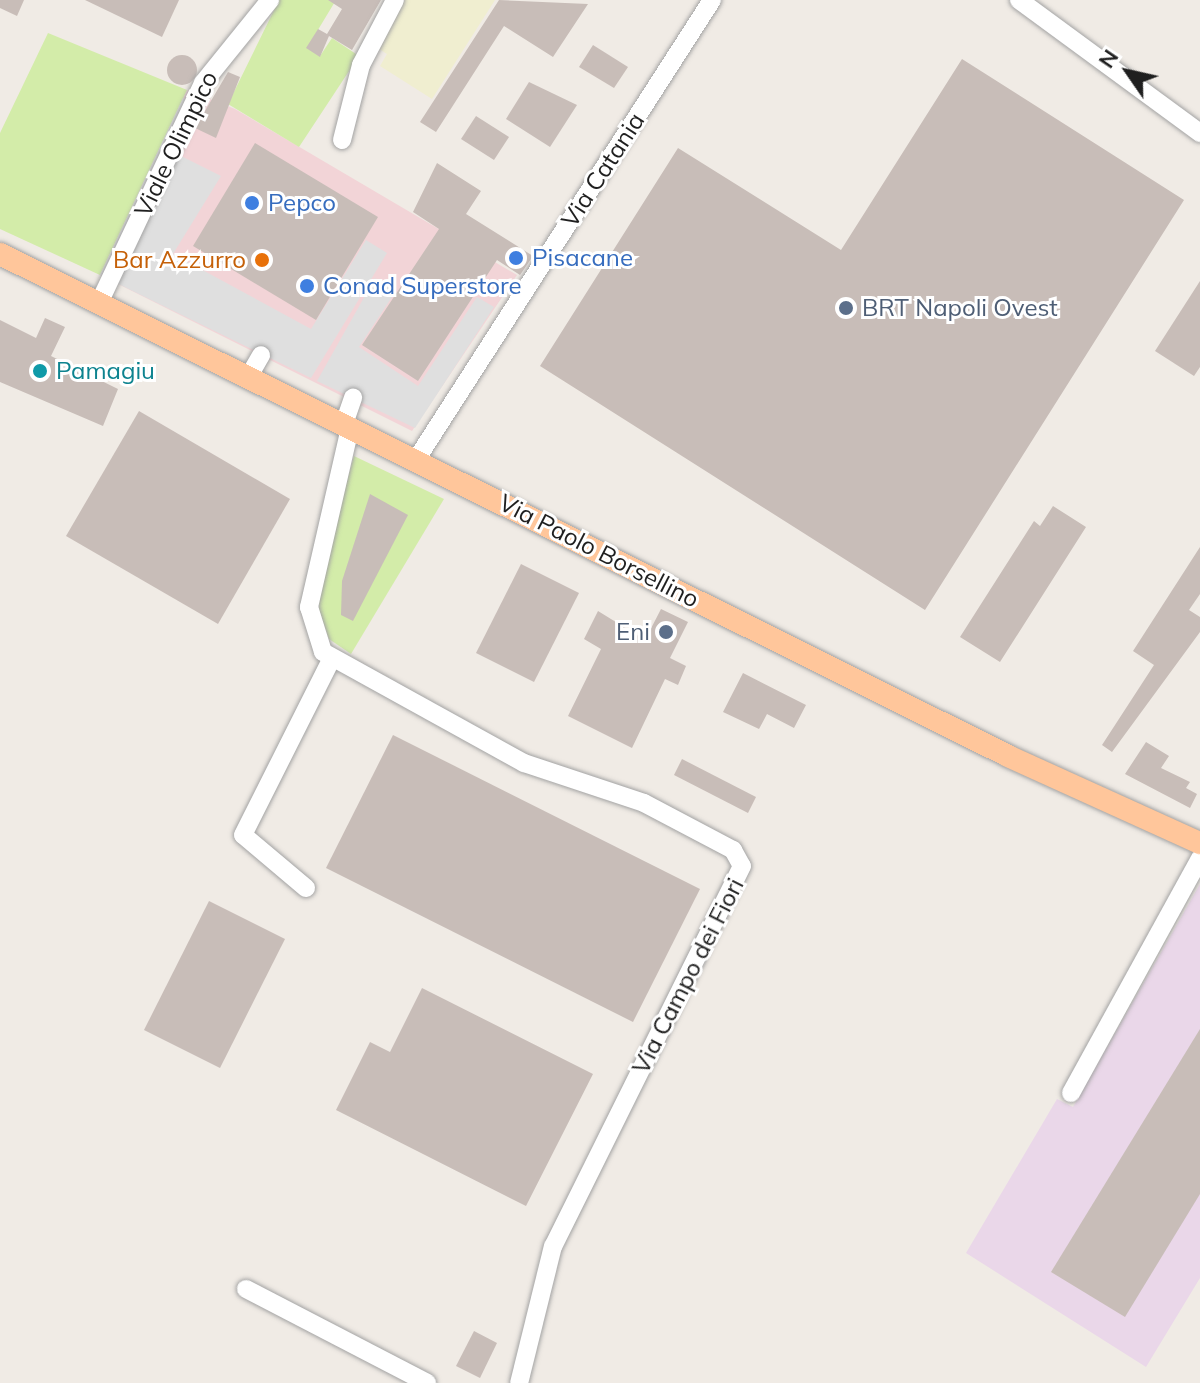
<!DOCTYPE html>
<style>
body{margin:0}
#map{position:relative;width:1200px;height:1383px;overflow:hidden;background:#f0ebe5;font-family:Mulish,sans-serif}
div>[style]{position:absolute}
.commercial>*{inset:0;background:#f2d4d7}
.industrial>*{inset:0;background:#ead7e9}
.farmland>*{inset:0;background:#f0eed0}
.grass>*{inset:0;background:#d3eca9}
.parking>*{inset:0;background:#dfdfdf}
.building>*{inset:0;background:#c8bdb8}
.round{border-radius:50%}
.roads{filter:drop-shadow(0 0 2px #a3a3a3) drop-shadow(0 0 2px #a3a3a3)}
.minor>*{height:18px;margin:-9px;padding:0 9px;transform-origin:9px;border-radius:9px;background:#fff}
.major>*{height:22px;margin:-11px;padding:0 11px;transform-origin:11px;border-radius:11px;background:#ffc69b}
.dots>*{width:22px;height:22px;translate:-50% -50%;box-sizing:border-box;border:4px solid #fff;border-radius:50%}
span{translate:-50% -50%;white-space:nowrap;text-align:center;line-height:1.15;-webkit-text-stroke:6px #fff;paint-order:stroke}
.street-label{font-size:24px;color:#1f1f1f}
.shop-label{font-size:24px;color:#366cbe}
.left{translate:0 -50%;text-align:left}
.food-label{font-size:24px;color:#c56008}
.right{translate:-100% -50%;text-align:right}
.service-label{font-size:24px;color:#4e5e75}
.culture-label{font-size:24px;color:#0d838f}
.north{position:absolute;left:1088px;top:32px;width:80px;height:80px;-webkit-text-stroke:6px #fff;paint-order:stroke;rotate:304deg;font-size:22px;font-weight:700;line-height:32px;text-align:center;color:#1f1f1f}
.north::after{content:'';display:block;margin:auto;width:28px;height:36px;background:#1f1f1f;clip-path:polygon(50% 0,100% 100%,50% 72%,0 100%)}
</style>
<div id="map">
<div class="commercial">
<div style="clip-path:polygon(187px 90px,235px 109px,517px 275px,412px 431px,100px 275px)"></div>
</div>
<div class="industrial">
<div style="clip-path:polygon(1200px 884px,1200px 1278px,1146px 1367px,966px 1253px,1057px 1099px,1073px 1107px)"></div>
</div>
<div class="farmland">
<div style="clip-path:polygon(405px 0,495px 0,432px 99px,380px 66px,387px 54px,376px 47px)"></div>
</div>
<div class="grass">
<div style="clip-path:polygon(279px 0,336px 0,307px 48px,320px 56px,332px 38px,359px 56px,299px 147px,228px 104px)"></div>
<div style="clip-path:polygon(48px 33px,187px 90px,100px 275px,0 229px,0 133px)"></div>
<div style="clip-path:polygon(354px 456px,444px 499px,351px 654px,329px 639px,319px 610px,321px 575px)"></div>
</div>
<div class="parking">
<div style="clip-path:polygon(183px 98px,200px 104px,177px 154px,221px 176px,173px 254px,311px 329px,366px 240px,387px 253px,311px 378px,100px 275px)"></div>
<div style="clip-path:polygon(375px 278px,396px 291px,359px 347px,418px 386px,477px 297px,494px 307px,415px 428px,317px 381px)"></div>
</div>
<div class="building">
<div style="clip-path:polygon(0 0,24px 0,17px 16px,0 8px)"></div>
<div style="clip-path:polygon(85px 0,179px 0,162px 37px)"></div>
<div style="clip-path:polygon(328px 0,381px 0,352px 50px,329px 36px,320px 57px,306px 48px,318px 29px,327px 34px,342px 9px)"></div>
<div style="clip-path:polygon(499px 0,588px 4px,553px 57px,504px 26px,436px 132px,420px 122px)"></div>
<div style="clip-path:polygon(593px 45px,628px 67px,614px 88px,579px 67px)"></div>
<div class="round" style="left:167px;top:55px;width:30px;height:30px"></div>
<div style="clip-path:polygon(962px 59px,1184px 200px,925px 610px,540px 366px,678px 148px,841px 250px)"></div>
<div style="clip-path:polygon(228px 72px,240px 77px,216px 138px,195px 128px)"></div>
<div style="clip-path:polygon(529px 82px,577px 105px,550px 147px,506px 119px)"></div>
<div style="clip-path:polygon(476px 116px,509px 137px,494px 160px,461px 139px)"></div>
<div style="clip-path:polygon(255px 143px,378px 217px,316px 320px,193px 246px)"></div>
<div style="clip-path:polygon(437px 163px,481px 191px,466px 214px,533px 256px,520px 275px,497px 260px,418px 381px,362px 345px,439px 229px,413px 212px)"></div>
<div style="clip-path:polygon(1200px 281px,1200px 367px,1194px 376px,1155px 351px)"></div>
<div style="clip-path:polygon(45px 318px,65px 327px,51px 356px,118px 389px,103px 426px,0 382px,0 320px,36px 338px)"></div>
<div style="clip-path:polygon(139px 411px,290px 499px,218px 624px,66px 536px)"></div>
<div style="clip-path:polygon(370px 494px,408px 515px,353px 621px,341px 615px,342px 581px)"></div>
<div style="clip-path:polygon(1053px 506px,1086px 527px,1000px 662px,960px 637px,1034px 521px,1040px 526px)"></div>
<div style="clip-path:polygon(1200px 547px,1200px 594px,1189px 610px,1200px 617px,1200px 632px,1112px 752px,1102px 745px,1154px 665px,1133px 651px)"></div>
<div style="clip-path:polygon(521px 564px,579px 593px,534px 682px,476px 653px)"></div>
<div style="clip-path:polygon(661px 609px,688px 622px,670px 658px,686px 666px,678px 685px,665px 679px,632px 748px,568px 716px,601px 649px,584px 639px,598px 611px,645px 640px)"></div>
<div style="clip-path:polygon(743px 673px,806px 705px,794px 728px,767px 714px,759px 729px,723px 712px)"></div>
<div style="clip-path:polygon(393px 735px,700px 889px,633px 1022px,326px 868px)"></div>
<div style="clip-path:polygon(1146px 742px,1169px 756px,1161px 768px,1190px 782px,1186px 788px,1197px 794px,1190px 808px,1125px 774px)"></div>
<div style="clip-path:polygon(682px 759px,756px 797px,748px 813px,674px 775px)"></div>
<div style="clip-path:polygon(209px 901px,285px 939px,220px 1068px,144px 1030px)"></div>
<div style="clip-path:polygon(422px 988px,593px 1074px,526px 1206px,336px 1110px,370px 1042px,390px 1052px)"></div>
<div style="clip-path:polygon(1200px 1029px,1200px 1194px,1125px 1317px,1051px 1272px)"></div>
<div style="clip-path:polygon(474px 1331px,497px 1343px,480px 1378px,456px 1366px)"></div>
</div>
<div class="roads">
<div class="minor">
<div style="left:1019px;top:0;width:225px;rotate:36.3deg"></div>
<div style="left:342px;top:140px;width:77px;rotate:-75.8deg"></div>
<div style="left:361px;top:65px;width:73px;rotate:-62.4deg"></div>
<div style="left:100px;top:301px;width:241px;rotate:-64.7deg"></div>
<div style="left:203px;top:83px;width:107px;rotate:-51.1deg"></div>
<div style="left:249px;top:376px;width:24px;rotate:-60deg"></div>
<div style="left:344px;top:424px;width:28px;rotate:-71deg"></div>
<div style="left:350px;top:428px;width:184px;rotate:102.9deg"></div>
<div style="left:309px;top:607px;width:47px;rotate:72.7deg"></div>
<div style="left:323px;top:652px;width:230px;rotate:28.9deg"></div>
<div style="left:524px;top:763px;width:126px;rotate:18.4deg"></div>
<div style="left:644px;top:803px;width:101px;rotate:27.8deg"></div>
<div style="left:733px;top:850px;width:18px;rotate:61deg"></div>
<div style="left:742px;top:866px;width:424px;rotate:116.4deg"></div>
<div style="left:553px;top:1246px;width:141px;rotate:103.9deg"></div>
<div style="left:416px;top:460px;width:547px;rotate:-57.24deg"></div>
<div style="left:306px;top:888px;width:82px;rotate:-139.9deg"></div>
<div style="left:243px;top:835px;width:196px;rotate:-63.3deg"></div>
<div style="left:1071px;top:1093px;width:268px;rotate:-61.2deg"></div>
<div style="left:246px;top:1289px;width:204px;rotate:27.4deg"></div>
</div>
<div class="major">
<div style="left:0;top:254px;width:1126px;rotate:26.47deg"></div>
<div style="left:1008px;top:756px;width:211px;rotate:24.4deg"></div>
</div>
</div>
<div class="dots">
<div style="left:252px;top:203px;background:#3f7fe0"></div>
<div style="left:516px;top:258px;background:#3f7fe0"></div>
<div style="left:262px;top:260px;background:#e8710a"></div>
<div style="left:307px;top:286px;background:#3f7fe0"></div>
<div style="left:846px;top:308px;background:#5c6f8a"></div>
<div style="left:40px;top:371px;background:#0f9aa8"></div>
<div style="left:666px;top:632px;background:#5c6f8a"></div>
</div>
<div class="street-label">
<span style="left:176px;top:144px;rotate:-64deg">Viale Olimpico</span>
<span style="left:603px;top:170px;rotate:-57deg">Via Catania</span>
<span style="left:599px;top:551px;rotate:27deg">Via Paolo Borsellino</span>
<span style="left:688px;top:976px;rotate:-63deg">Via Campo dei Fiori</span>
</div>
<div class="shop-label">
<span class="left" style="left:268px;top:203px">Pepco</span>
<span class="left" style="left:532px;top:258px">Pisacane</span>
<span class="left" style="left:323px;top:286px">Conad Superstore</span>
</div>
<div class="food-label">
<span class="right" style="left:246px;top:260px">Bar Azzurro</span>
</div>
<div class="service-label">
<span class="left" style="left:862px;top:308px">BRT Napoli Ovest</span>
<span class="right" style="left:650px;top:632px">Eni</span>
</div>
<div class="culture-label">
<span class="left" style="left:56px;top:371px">Pamagiu</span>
</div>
<div class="north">N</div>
</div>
